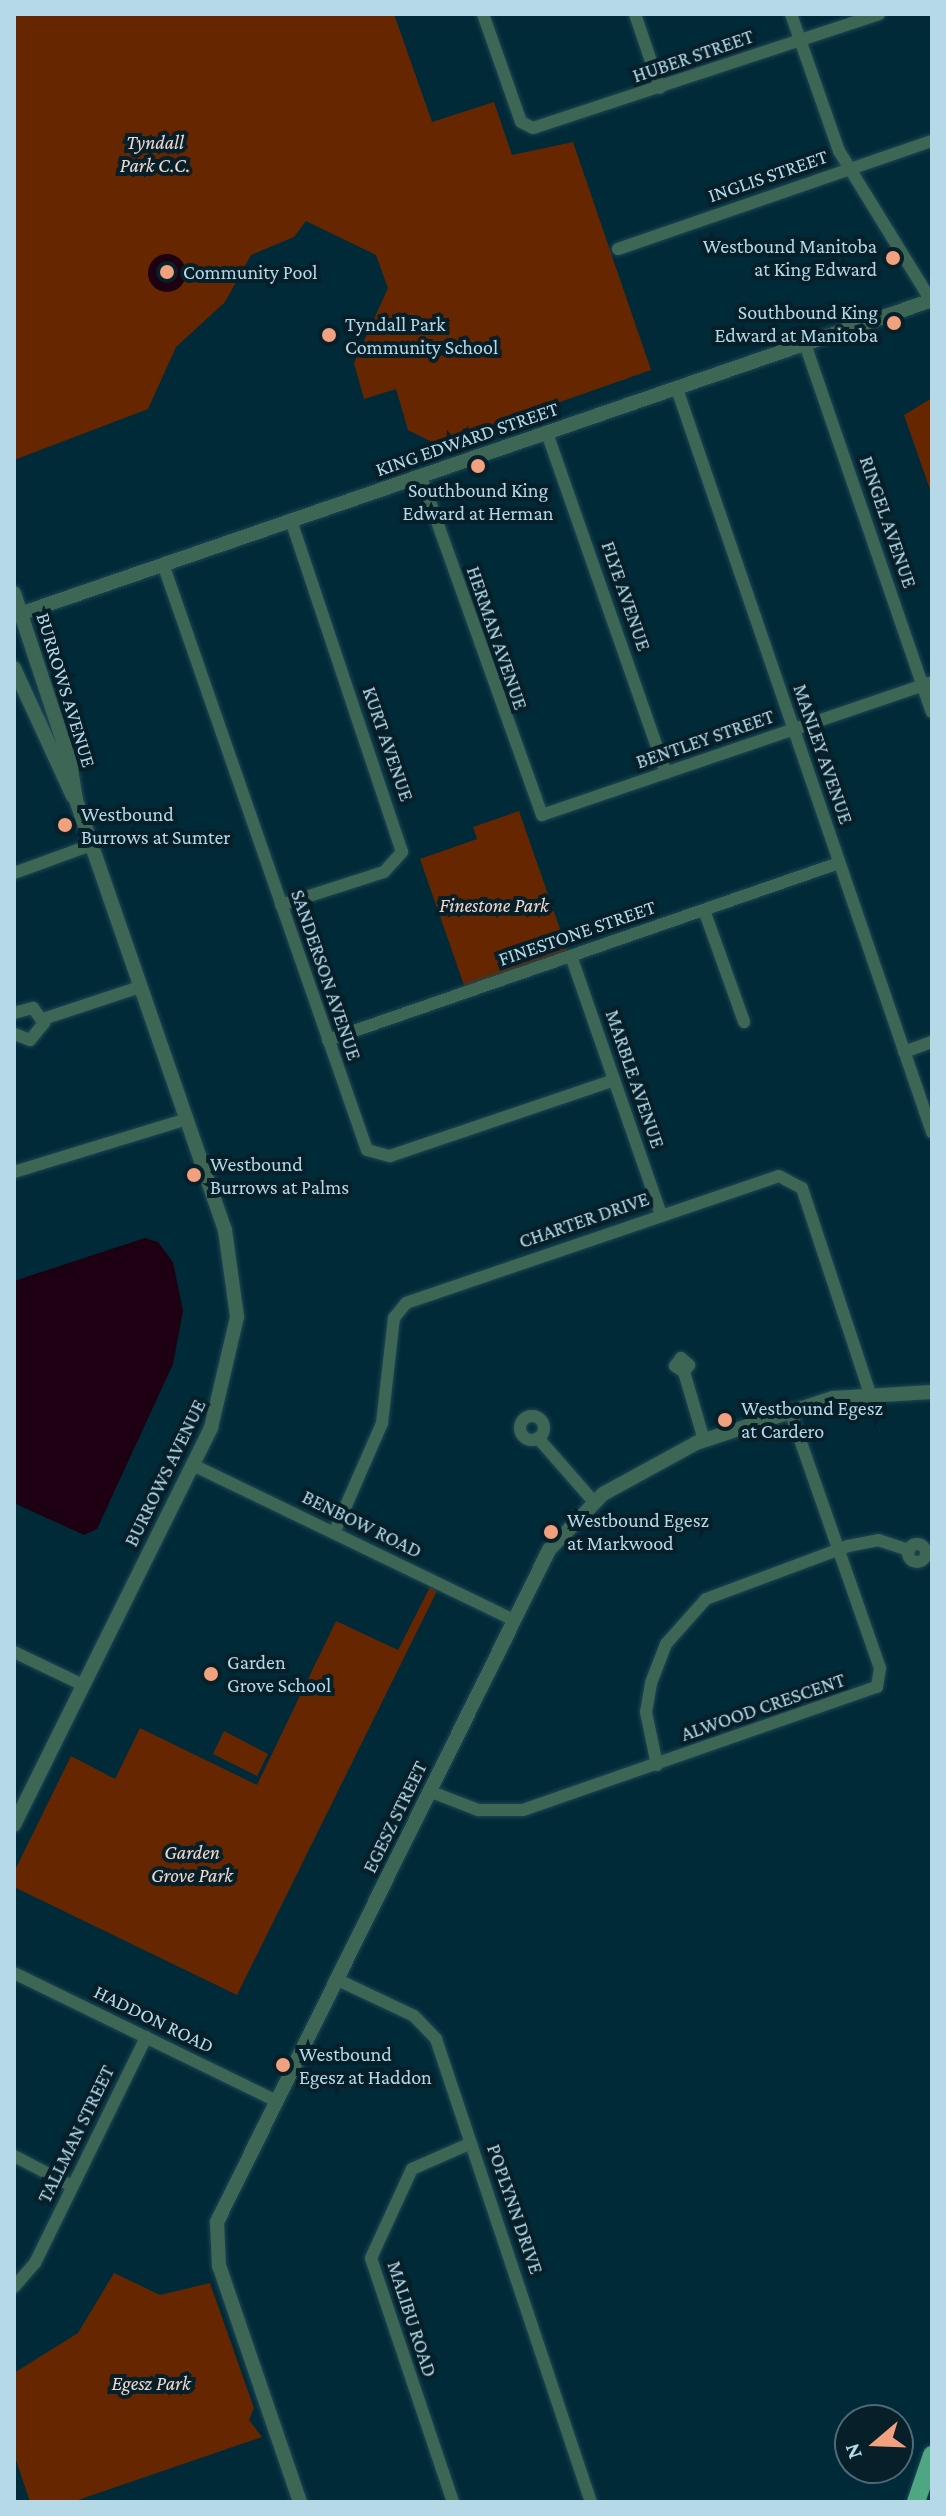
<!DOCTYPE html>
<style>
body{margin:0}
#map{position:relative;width:946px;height:2516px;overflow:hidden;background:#002a38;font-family:"Crimson Pro",serif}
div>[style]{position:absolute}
.green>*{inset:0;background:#662600}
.water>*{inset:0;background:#1d0011}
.round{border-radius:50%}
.roads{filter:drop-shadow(0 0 2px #1d4654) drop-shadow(0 0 2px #1d4654)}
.minor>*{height:12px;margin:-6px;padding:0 6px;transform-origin:6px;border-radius:6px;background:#3e6654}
.minor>.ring{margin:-6px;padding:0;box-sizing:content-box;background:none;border:12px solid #3e6654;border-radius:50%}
.tertiary>*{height:14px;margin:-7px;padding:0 7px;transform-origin:7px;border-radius:7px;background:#3e6654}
.primary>*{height:18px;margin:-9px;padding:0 9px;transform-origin:9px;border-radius:9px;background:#4ea682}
.dots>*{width:22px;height:22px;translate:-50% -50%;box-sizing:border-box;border:4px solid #071f28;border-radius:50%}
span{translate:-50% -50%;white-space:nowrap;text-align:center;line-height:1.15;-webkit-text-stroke:8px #071f28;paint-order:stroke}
.street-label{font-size:20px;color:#b6d9e8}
.park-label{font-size:20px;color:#f1d9cf;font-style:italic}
.poi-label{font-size:20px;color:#b6d9e8}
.right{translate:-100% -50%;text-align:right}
.left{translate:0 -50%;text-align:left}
.frame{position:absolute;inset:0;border:16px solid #b6d9e8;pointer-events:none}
.north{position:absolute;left:834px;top:2404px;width:80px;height:80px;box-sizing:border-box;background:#071f28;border:2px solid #4d6975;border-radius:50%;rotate:251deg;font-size:22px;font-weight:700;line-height:32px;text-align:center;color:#b6d9e8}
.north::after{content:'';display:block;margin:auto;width:28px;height:36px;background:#f1a17d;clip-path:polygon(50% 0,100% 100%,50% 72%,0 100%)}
</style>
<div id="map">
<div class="green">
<div style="clip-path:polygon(14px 14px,394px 14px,432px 122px,494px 102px,512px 155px,573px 142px,651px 370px,438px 445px,408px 430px,396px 389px,364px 399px,354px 363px,388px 288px,376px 255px,306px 221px,294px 237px,251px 255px,225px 302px,176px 347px,148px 409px,14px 460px)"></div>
<div style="clip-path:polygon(932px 398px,932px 495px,904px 415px)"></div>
<div style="clip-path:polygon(519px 811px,568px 952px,465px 988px,420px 859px,477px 839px,473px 827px)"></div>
<div style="clip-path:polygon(430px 1587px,437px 1591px,237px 1995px,14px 1887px,14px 1872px,71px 1756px,115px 1779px,140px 1728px,257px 1785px,336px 1621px,398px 1650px)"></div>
<div style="clip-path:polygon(224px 1731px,268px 1754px,257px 1776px,213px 1754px)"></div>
<div style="clip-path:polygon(114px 2273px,160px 2295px,210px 2283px,254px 2408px,249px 2420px,262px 2437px,72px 2502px,30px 2502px,14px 2454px,14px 2373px,78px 2333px)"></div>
</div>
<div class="water">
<div class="round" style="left:148px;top:254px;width:38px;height:38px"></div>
<div style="clip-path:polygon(145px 1238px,158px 1242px,173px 1262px,183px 1311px,173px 1364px,97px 1529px,84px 1535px,14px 1503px,14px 1281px)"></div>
</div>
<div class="roads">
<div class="minor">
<div style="left:483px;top:14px;width:114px;rotate:70.6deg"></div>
<div style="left:521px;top:122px;width:13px;rotate:27deg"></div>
<div style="left:533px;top:128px;width:364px;rotate:-18.2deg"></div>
<div style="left:635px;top:14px;width:78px;rotate:71.3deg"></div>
<div style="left:791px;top:14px;width:145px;rotate:70.7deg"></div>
<div style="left:839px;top:151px;width:177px;rotate:58.4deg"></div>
<div style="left:618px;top:249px;width:332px;rotate:-19deg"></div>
<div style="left:805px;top:344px;width:389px;rotate:71deg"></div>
<div style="left:677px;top:389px;width:786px;rotate:71.06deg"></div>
<div style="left:547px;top:433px;width:360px;rotate:70.7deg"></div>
<div style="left:421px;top:477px;width:359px;rotate:70.3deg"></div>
<div style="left:542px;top:815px;width:412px;rotate:-18.8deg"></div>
<div style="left:163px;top:564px;width:620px;rotate:70.81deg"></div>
<div style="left:367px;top:1150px;width:24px;rotate:15deg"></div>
<div style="left:390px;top:1156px;width:237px;rotate:-18.7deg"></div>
<div style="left:14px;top:873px;width:82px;rotate:-20deg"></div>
<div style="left:281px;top:905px;width:108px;rotate:-17.8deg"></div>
<div style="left:384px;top:872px;width:27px;rotate:-48deg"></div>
<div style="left:402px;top:852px;width:349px;rotate:-108.5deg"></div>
<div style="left:704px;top:910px;width:119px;rotate:70.3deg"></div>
<div style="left:571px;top:956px;width:274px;rotate:70.8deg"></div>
<div style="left:14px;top:1013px;width:20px;rotate:-15deg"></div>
<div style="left:33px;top:1008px;width:19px;rotate:54deg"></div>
<div style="left:44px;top:1023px;width:22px;rotate:129deg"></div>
<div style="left:30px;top:1040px;width:17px;rotate:-159deg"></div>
<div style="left:43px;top:1019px;width:102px;rotate:-18.3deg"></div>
<div style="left:328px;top:1040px;width:541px;rotate:-19.11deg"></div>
<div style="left:904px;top:1052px;width:30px;rotate:-20deg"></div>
<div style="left:14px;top:1172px;width:181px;rotate:-17deg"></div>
<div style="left:684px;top:1372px;width:11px;rotate:-146deg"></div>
<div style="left:675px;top:1366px;width:10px;rotate:-53deg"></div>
<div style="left:681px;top:1358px;width:11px;rotate:41deg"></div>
<div style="left:689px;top:1365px;width:9px;rotate:126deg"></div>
<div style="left:684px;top:1372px;width:71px;rotate:73.6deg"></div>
<div class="ring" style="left:520px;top:1416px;width:12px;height:12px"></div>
<div style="left:538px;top:1438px;width:85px;rotate:48.8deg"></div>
<div style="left:193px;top:1465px;width:356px;rotate:25.8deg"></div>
<div style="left:334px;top:1533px;width:120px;rotate:-66.4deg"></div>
<div style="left:382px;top:1423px;width:106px;rotate:-83.5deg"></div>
<div style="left:394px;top:1318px;width:19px;rotate:-51deg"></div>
<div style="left:406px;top:1303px;width:394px;rotate:-18.8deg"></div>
<div style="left:779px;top:1176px;width:26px;rotate:28deg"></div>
<div style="left:802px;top:1188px;width:214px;rotate:71.7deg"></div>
<div class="ring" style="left:908px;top:1544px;width:6px;height:6px"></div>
<div style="left:14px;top:1652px;width:76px;rotate:25.6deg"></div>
<div style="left:657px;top:1765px;width:54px;rotate:-101.7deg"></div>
<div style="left:646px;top:1712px;width:29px;rotate:-80deg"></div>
<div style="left:651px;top:1683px;width:42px;rotate:-69deg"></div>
<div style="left:666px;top:1644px;width:60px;rotate:-48.4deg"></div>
<div style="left:706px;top:1599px;width:152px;rotate:-20.5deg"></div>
<div style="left:848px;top:1546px;width:31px;rotate:-11deg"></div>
<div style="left:878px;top:1540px;width:33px;rotate:18deg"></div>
<div style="left:429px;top:1791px;width:53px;rotate:21.2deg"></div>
<div style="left:478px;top:1810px;width:45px"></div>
<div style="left:523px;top:1810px;width:375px;rotate:-19.2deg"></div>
<div style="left:877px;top:1687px;width:19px;rotate:-81deg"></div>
<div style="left:880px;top:1668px;width:272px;rotate:-109.3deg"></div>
<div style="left:14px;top:1973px;width:292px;rotate:26deg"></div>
<div style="left:338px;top:1980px;width:84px;rotate:25.3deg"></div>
<div style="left:414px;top:2016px;width:32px;rotate:46deg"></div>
<div style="left:436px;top:2039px;width:488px;rotate:71.5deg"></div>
<div style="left:14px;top:2156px;width:65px;rotate:27.3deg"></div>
<div style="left:14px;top:2287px;width:32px;rotate:-49deg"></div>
<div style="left:35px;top:2263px;width:252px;rotate:-63.8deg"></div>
<div style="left:453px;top:2502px;width:257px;rotate:-108.6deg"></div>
<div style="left:371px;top:2258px;width:98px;rotate:-65.3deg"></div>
<div style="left:412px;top:2169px;width:64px;rotate:-23.8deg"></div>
</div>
<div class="tertiary">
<div style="left:14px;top:593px;width:178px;rotate:71.7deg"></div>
<div style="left:70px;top:762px;width:38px;rotate:81deg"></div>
<div style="left:76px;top:800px;width:455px;rotate:70.9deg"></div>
<div style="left:225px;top:1230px;width:88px;rotate:82.1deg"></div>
<div style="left:237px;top:1317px;width:114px;rotate:103.2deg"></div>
<div style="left:211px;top:1428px;width:443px;rotate:116.4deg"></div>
<div style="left:14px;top:616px;width:971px;rotate:-18.99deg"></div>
<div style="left:14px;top:668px;width:141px;rotate:65.3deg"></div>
<div style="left:300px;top:2502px;width:250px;rotate:-108.9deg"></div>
<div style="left:219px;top:2266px;width:44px;rotate:-92.6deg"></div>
<div style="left:217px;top:2222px;width:750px;rotate:-63.71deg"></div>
<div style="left:549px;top:1550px;width:78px;rotate:-46deg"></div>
<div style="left:603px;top:1494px;width:106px;rotate:-28.7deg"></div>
<div style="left:696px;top:1443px;width:144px;rotate:-18.2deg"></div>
<div style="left:833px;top:1398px;width:99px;rotate:-3.5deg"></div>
</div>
<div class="primary">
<div style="left:916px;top:2502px;width:50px;rotate:-71.2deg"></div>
</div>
</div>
<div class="dots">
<div style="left:893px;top:258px;background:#f1a17d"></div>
<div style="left:167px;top:272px;background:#f1a17d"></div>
<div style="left:894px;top:323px;background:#f1a17d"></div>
<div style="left:329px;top:335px;background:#f1a17d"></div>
<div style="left:478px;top:466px;background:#f1a17d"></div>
<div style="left:65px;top:825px;background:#f1a17d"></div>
<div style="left:194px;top:1175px;background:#f1a17d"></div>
<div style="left:725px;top:1420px;background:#f1a17d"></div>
<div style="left:551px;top:1532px;background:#f1a17d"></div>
<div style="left:211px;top:1674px;background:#f1a17d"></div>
<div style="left:283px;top:2065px;background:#f1a17d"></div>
</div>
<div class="street-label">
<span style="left:693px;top:56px;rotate:-19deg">HUBER STREET</span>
<span style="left:768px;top:176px;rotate:-19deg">INGLIS STREET</span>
<span style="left:467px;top:439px;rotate:-19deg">KING EDWARD STREET</span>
<span style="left:888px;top:522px;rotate:71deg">RINGEL AVENUE</span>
<span style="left:626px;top:596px;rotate:71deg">FLYE AVENUE</span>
<span style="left:497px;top:638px;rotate:71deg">HERMAN AVENUE</span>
<span style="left:66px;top:690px;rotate:73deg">BURROWS AVENUE</span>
<span style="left:705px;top:739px;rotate:-19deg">BENTLEY STREET</span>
<span style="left:388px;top:744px;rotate:71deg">KURT AVENUE</span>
<span style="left:823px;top:754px;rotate:71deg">MANLEY AVENUE</span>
<span style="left:577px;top:933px;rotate:-19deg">FINESTONE STREET</span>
<span style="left:326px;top:975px;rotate:71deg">SANDERSON AVENUE</span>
<span style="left:635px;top:1079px;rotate:71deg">MARBLE AVENUE</span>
<span style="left:584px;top:1220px;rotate:-19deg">CHARTER DRIVE</span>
<span style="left:165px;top:1473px;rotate:-64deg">BURROWS AVENUE</span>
<span style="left:362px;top:1524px;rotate:26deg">BENBOW ROAD</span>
<span style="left:763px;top:1707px;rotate:-19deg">ALWOOD CRESCENT</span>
<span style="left:395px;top:1817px;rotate:-64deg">EGESZ STREET</span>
<span style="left:154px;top:2019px;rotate:26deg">HADDON ROAD</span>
<span style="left:76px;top:2134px;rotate:-64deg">TALLMAN STREET</span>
<span style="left:515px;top:2209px;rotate:71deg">POPLYNN DRIVE</span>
<span style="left:412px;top:2319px;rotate:72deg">MALIBU ROAD</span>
</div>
<div class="park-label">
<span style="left:155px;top:154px">Tyndall<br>Park C.C.</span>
<span style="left:494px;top:905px">Finestone Park</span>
<span style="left:192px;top:1864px">Garden<br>Grove Park</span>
<span style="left:151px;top:2383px">Egesz Park</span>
</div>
<div class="poi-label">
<span class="right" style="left:877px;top:258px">Westbound Manitoba<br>at King Edward</span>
<span class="left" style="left:183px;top:272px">Community Pool</span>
<span class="right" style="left:878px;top:324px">Southbound King<br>Edward at Manitoba</span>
<span class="left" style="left:345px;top:336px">Tyndall Park<br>Community School</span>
<span style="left:478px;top:502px">Southbound King<br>Edward at Herman</span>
<span class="left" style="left:81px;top:826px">Westbound<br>Burrows at Sumter</span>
<span class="left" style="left:210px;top:1176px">Westbound<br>Burrows at Palms</span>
<span class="left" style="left:741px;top:1420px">Westbound Egesz<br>at Cardero</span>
<span class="left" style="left:567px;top:1532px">Westbound Egesz<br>at Markwood</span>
<span class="left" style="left:227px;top:1674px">Garden<br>Grove School</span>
<span class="left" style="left:299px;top:2066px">Westbound<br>Egesz at Haddon</span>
</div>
<div class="frame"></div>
<div class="north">N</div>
</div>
